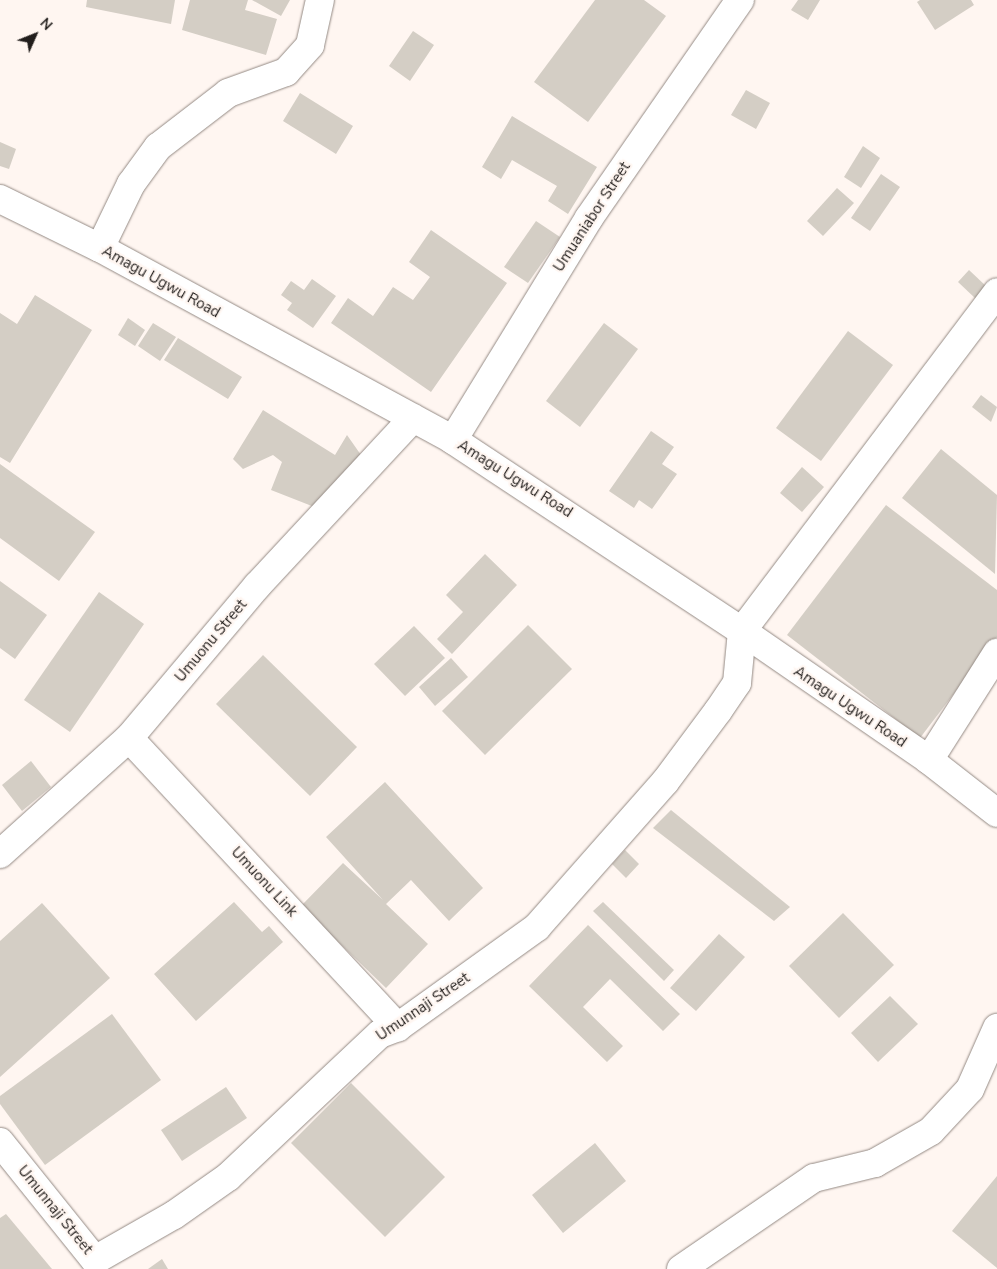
<!DOCTYPE html>
<style>
body{margin:0}
#map{position:relative;width:997px;height:1269px;overflow:hidden;background:#fff6f1;font-family:"Nunito Sans",sans-serif}
div>[style]{position:absolute}
.building>*{inset:0;background:#d4cec5}
.roads{filter:drop-shadow(0 0 1px #948a84) drop-shadow(0 0 1px #948a84)}
.street>*{height:28px;margin:-14px;padding:0 14px;transform-origin:14px;border-radius:14px;background:#fff}
.secondary>*{height:28px;margin:-14px;padding:0 14px;transform-origin:14px;border-radius:14px;background:#fff}
span{translate:-50% -50%;white-space:nowrap;text-align:center;line-height:1.15;-webkit-text-stroke:4.5px #fff6f1;paint-order:stroke}
.street-label{font-size:15px;color:#221e1c}
.north{position:absolute;left:10px;top:10px;width:50px;height:50px;-webkit-text-stroke:4px #fff6f1;paint-order:stroke;rotate:46deg;font-size:14px;font-weight:700;line-height:20px;text-align:center;color:#221e1c}
.north::after{content:'';display:block;margin:auto;width:18px;height:22px;background:#221e1c;clip-path:polygon(50% 0,100% 100%,50% 72%,0 100%)}
</style>
<div id="map">
<div class="building">
<div style="clip-path:polygon(87px 0,175px 0,171px 24px,86px 7px)"></div>
<div style="clip-path:polygon(190px 0,248px 0,245px 10px,277px 19px,266px 55px,182px 30px)"></div>
<div style="clip-path:polygon(252px 0,290px 0,281px 16px)"></div>
<div style="clip-path:polygon(595px 0,644px 0,666px 16px,588px 122px,534px 82px)"></div>
<div style="clip-path:polygon(798px 0,820px 0,808px 20px,791px 10px)"></div>
<div style="clip-path:polygon(920px 0,971px 0,974px 5px,935px 30px,917px 2px)"></div>
<div style="clip-path:polygon(413px 31px,434px 45px,410px 81px,389px 66px)"></div>
<div style="clip-path:polygon(746px 90px,770px 103px,756px 129px,731px 115px)"></div>
<div style="clip-path:polygon(300px 93px,353px 126px,336px 154px,283px 121px)"></div>
<div style="clip-path:polygon(512px 116px,597px 167px,568px 214px,548px 201px,557px 186px,512px 160px,501px 179px,482px 167px)"></div>
<div style="clip-path:polygon(0 142px,16px 149px,9px 169px,0 166px)"></div>
<div style="clip-path:polygon(863px 146px,880px 158px,861px 188px,844px 177px)"></div>
<div style="clip-path:polygon(881px 174px,900px 187px,870px 231px,851px 218px)"></div>
<div style="clip-path:polygon(837px 188px,854px 203px,823px 236px,807px 221px)"></div>
<div style="clip-path:polygon(536px 221px,560px 237px,528px 283px,504px 267px)"></div>
<div style="clip-path:polygon(431px 230px,507px 283px,431px 392px,331px 323px,348px 298px,373px 316px,393px 287px,413px 300px,430px 277px,409px 262px)"></div>
<div style="clip-path:polygon(969px 270px,987px 287px,976px 299px,958px 282px)"></div>
<div style="clip-path:polygon(312px 279px,336px 296px,313px 328px,287px 310px,292px 303px,281px 295px,291px 281px,304px 290px)"></div>
<div style="clip-path:polygon(35px 295px,92px 330px,10px 463px,0 457px,0 313px,17px 324px)"></div>
<div style="clip-path:polygon(128px 318px,145px 330px,135px 346px,118px 335px)"></div>
<div style="clip-path:polygon(153px 323px,176px 337px,160px 361px,138px 346px)"></div>
<div style="clip-path:polygon(604px 323px,638px 349px,580px 427px,546px 401px)"></div>
<div style="clip-path:polygon(848px 331px,893px 365px,821px 461px,776px 428px)"></div>
<div style="clip-path:polygon(178px 338px,242px 377px,228px 399px,164px 360px)"></div>
<div style="clip-path:polygon(981px 395px,997px 407px,991px 422px,972px 407px)"></div>
<div style="clip-path:polygon(263px 410px,335px 455px,347px 435px,361px 455px,322px 510px,271px 490px,282px 462px,273px 455px,243px 469px,233px 459px)"></div>
<div style="clip-path:polygon(651px 431px,674px 447px,662px 464px,677px 474px,652px 509px,639px 500px,634px 508px,609px 491px)"></div>
<div style="clip-path:polygon(941px 449px,997px 495px,995px 574px,902px 498px)"></div>
<div style="clip-path:polygon(0 464px,95px 532px,59px 581px,0 538px)"></div>
<div style="clip-path:polygon(802px 467px,824px 487px,802px 512px,780px 493px)"></div>
<div style="clip-path:polygon(886px 505px,997px 590px,997px 637px,920px 738px,787px 635px)"></div>
<div style="clip-path:polygon(485px 554px,517px 585px,452px 654px,437px 639px,463px 612px,446px 595px)"></div>
<div style="clip-path:polygon(0 581px,47px 615px,15px 659px,0 648px)"></div>
<div style="clip-path:polygon(99px 592px,144px 624px,70px 732px,24px 700px)"></div>
<div style="clip-path:polygon(528px 625px,572px 669px,485px 755px,442px 711px)"></div>
<div style="clip-path:polygon(414px 626px,445px 658px,405px 696px,374px 664px)"></div>
<div style="clip-path:polygon(263px 655px,357px 747px,310px 796px,216px 704px)"></div>
<div style="clip-path:polygon(451px 658px,468px 677px,435px 706px,419px 687px)"></div>
<div style="clip-path:polygon(31px 761px,51px 787px,22px 811px,2px 785px)"></div>
<div style="clip-path:polygon(385px 782px,483px 888px,449px 921px,411px 880px,386px 904px,428px 944px,386px 988px,301px 906px,343px 863px,383px 900px,326px 837px)"></div>
<div style="clip-path:polygon(671px 810px,790px 907px,774px 921px,653px 828px)"></div>
<div style="clip-path:polygon(625px 850px,639px 864px,626px 878px,612px 864px)"></div>
<div style="clip-path:polygon(234px 902px,262px 932px,269px 926px,283px 942px,196px 1021px,154px 974px)"></div>
<div style="clip-path:polygon(603px 902px,674px 970px,664px 981px,593px 911px)"></div>
<div style="clip-path:polygon(42px 903px,110px 978px,0 1077px,0 941px)"></div>
<div style="clip-path:polygon(843px 913px,894px 965px,839px 1018px,789px 966px)"></div>
<div style="clip-path:polygon(588px 925px,680px 1014px,663px 1031px,610px 979px,583px 1007px,623px 1046px,607px 1062px,529px 986px)"></div>
<div style="clip-path:polygon(719px 934px,745px 957px,696px 1011px,670px 988px)"></div>
<div style="clip-path:polygon(890px 996px,918px 1024px,878px 1062px,851px 1033px)"></div>
<div style="clip-path:polygon(112px 1014px,161px 1080px,45px 1165px,0 1104px,0 1096px)"></div>
<div style="clip-path:polygon(351px 1083px,445px 1177px,385px 1237px,291px 1143px)"></div>
<div style="clip-path:polygon(226px 1087px,247px 1118px,182px 1161px,161px 1130px)"></div>
<div style="clip-path:polygon(595px 1143px,626px 1181px,563px 1233px,532px 1195px)"></div>
<div style="clip-path:polygon(997px 1176px,997px 1268px,952px 1231px)"></div>
<div style="clip-path:polygon(6px 1214px,52px 1269px,0 1269px,0 1218px)"></div>
<div style="clip-path:polygon(162px 1259px,168px 1269px,148px 1269px)"></div>
</div>
<div class="roads">
<div class="street">
<div style="left:100px;top:248px;width:71px;rotate:-64.2deg"></div>
<div style="left:131px;top:184px;width:46px;rotate:-53.9deg"></div>
<div style="left:158px;top:147px;width:88px;rotate:-37.6deg"></div>
<div style="left:228px;top:93px;width:62px;rotate:-19.9deg"></div>
<div style="left:286px;top:72px;width:36px;rotate:-48deg"></div>
<div style="left:310px;top:45px;width:46px;rotate:-77.5deg"></div>
<div style="left:453px;top:440px;width:260px;rotate:-58.5deg"></div>
<div style="left:589px;top:218px;width:265px;rotate:-55.3deg"></div>
<div style="left:129px;top:738px;width:395px;rotate:47.1deg"></div>
<div style="left:929px;top:760px;width:127px;rotate:-57.6deg"></div>
<div style="left:0;top:854px;width:173px;rotate:-42deg"></div>
<div style="left:129px;top:738px;width:199px;rotate:-49.9deg"></div>
<div style="left:257px;top:586px;width:229px;rotate:-47.1deg"></div>
<div style="left:0;top:1142px;width:151px;rotate:51.2deg"></div>
<div style="left:95px;top:1260px;width:91px;rotate:-29.7deg"></div>
<div style="left:174px;top:1215px;width:66px;rotate:-35.1deg"></div>
<div style="left:228px;top:1177px;width:209px;rotate:-43.3deg"></div>
<div style="left:380px;top:1034px;width:19px;rotate:-21deg"></div>
<div style="left:398px;top:1027px;width:171px;rotate:-35.7deg"></div>
<div style="left:537px;top:927px;width:193px;rotate:-48.6deg"></div>
<div style="left:665px;top:782px;width:89px;rotate:-53.3deg"></div>
<div style="left:718px;top:711px;width:34px;rotate:-56deg"></div>
<div style="left:737px;top:683px;width:52px;rotate:-84.5deg"></div>
<div style="left:742px;top:631px;width:424px;rotate:-53deg"></div>
<div style="left:681px;top:1269px;width:161px;rotate:-34.4deg"></div>
<div style="left:814px;top:1178px;width:63px;rotate:-13.8deg"></div>
<div style="left:875px;top:1163px;width:64px;rotate:-29.7deg"></div>
<div style="left:931px;top:1131px;width:57px;rotate:-47.1deg"></div>
<div style="left:970px;top:1089px;width:67px;rotate:-66.1deg"></div>
</div>
<div class="secondary">
<div style="left:0;top:199px;width:111px;rotate:26.1deg"></div>
<div style="left:100px;top:248px;width:402px;rotate:28.5deg"></div>
<div style="left:453px;top:440px;width:346px;rotate:33.5deg"></div>
<div style="left:742px;top:631px;width:227px;rotate:34.6deg"></div>
<div style="left:929px;top:760px;width:86px;rotate:37.9deg"></div>
</div>
</div>
<div class="street-label">
<span style="left:592px;top:217px;rotate:-57deg">Umuaniabor Street</span>
<span style="left:161px;top:282px;rotate:29deg">Amagu Ugwu Road</span>
<span style="left:515px;top:479px;rotate:32deg">Amagu Ugwu Road</span>
<span style="left:211px;top:641px;rotate:-50deg">Umuonu Street</span>
<span style="left:850px;top:707px;rotate:34deg">Amagu Ugwu Road</span>
<span style="left:264px;top:882px;rotate:47deg">Umuonu Link</span>
<span style="left:423px;top:1007px;rotate:-34deg">Umunnaji Street</span>
<span style="left:55px;top:1210px;rotate:51deg">Umunnaji Street</span>
</div>
<div class="north">N</div>
</div>
